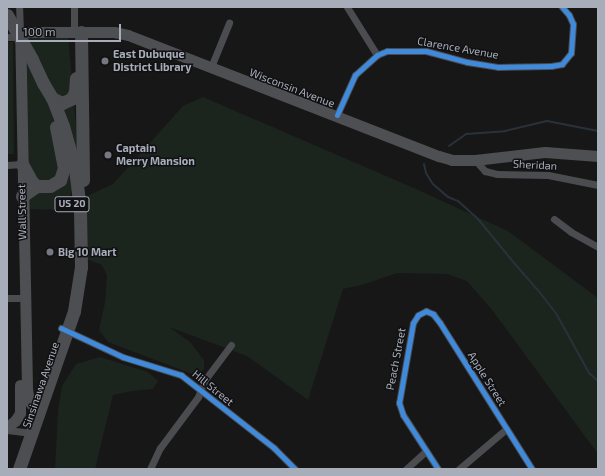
<!DOCTYPE html>
<style>
body{margin:0}
#map{position:relative;width:605px;height:476px;overflow:hidden;background:#171717;font-family:"Exo 2",sans-serif}
div>[style]{position:absolute}
.green>*{inset:0;background:#1c241e}
.stream>*{height:2px;margin:-1px;padding:0 1px;transform-origin:1px;border-radius:1px;background:#29323a}
.street>*{height:7px;margin:-3.5px;padding:0 3.5px;transform-origin:3.5px;border-radius:3.5px;background:#4b4c50}
.primary>*{height:11px;margin:-5.5px;padding:0 5.5px;transform-origin:5.5px;border-radius:5.5px;background:#4e4f52}
.highway>*{height:13px;margin:-6.5px;padding:0 6.5px;transform-origin:6.5px;border-radius:6.5px;background:#4d4e52}
.highway-bridge>*{height:13px;margin:-6.5px;padding:0 6.5px;transform-origin:6.5px;border-radius:6.5px;background:#4d4e52}
.cycleway>*{height:5px;margin:-2.5px;padding:0 2.5px;transform-origin:2.5px;border-radius:2.5px;background:#408adc}
.dots>*{width:11px;height:11px;translate:-50% -50%;box-sizing:border-box;border:2px solid #111113;border-radius:50%}
span{translate:-50% -50%;white-space:nowrap;text-align:center;line-height:1.15;-webkit-text-stroke:3px #111113;paint-order:stroke}
.shield-label span{padding:1px 3px;background:#111113;border:1px solid;border-radius:3px;-webkit-text-stroke-width:0}
.shield-label{font-size:10px;color:#a7adb9;font-weight:700}
.street-label{font-size:11px;color:#a7adb9}
.poi-label{font-size:11px;color:#a7adb9;font-weight:700}
.left{translate:0 -50%;text-align:left}
.frame{position:absolute;inset:0;border:8px solid #a7adb9;pointer-events:none}
.scale{position:absolute;left:16px;top:24px;width:105px;height:18px;box-sizing:border-box;border:2px solid #a7adb9;border-top:0;padding-left:5px;font-size:12px;line-height:14px;white-space:nowrap;color:#a7adb9;-webkit-text-stroke:3px #111113;paint-order:stroke}
</style>
<div id="map">
<div class="green">
<div style="clip-path:polygon(22px 33px,68px 35px,79px 161px,67px 210px,23px 209px)"></div>
<div style="clip-path:polygon(7px 42px,13px 42px,14px 154px,7px 154px)"></div>
<div style="clip-path:polygon(203px 97px,416px 189px,508px 231px,598px 298px,598px 454px,493px 311px,467px 281px,447px 274px,397px 273px,365px 284px,343px 289px,308px 400px,247px 356px,169px 327px,190px 342px,204px 360px,204px 370px,195px 375px,108px 342px,99px 330px,105px 302px,107px 275px,102px 265px,84px 258px,87px 196px,113px 184px,183px 106px)"></div>
<div style="clip-path:polygon(100px 357px,148px 372px,158px 381px,153px 389px,132px 391px,113px 395px,95px 469px,55px 469px,58px 411px,62px 386px,76px 364px)"></div>
</div>
<div class="stream">
<div style="left:449px;top:146px;width:21px;rotate:-35deg"></div>
<div style="left:466px;top:134px;width:39px;rotate:-4deg"></div>
<div style="left:505px;top:131px;width:43px;rotate:-13.4deg"></div>
<div style="left:547px;top:121px;width:52px;rotate:11.1deg"></div>
<div style="left:424px;top:164px;width:9px;rotate:77deg"></div>
<div style="left:426px;top:173px;width:13px;rotate:58deg"></div>
<div style="left:433px;top:184px;width:20px;rotate:41deg"></div>
<div style="left:448px;top:197px;width:11px;rotate:22deg"></div>
<div style="left:458px;top:201px;width:27px;rotate:42deg"></div>
<div style="left:478px;top:219px;width:58px;rotate:50.6deg"></div>
<div style="left:515px;top:264px;width:33px;rotate:49deg"></div>
<div style="left:537px;top:289px;width:33px;rotate:52deg"></div>
<div style="left:557px;top:315px;width:66px;rotate:61.1deg"></div>
<div style="left:589px;top:373px;width:12px;rotate:42deg"></div>
</div>
<div class="street">
<div style="left:74px;top:7px;width:26px;rotate:90deg"></div>
<div style="left:347px;top:7px;width:57px;rotate:58deg"></div>
<div style="left:7px;top:37px;width:7px"></div>
<div style="left:14px;top:37px;width:8px;rotate:-40deg"></div>
<div style="left:20px;top:32px;width:25px;rotate:-92deg"></div>
<div style="left:211px;top:67px;width:48px;rotate:-67.8deg"></div>
<div style="left:337px;top:115px;width:44px;rotate:-65.8deg"></div>
<div style="left:355px;top:75px;width:30px;rotate:-42deg"></div>
<div style="left:377px;top:55px;width:11px;rotate:-22deg"></div>
<div style="left:387px;top:51px;width:39px"></div>
<div style="left:426px;top:51px;width:42px;rotate:15deg"></div>
<div style="left:467px;top:62px;width:31px;rotate:9deg"></div>
<div style="left:498px;top:67px;width:53px;rotate:-1.1deg"></div>
<div style="left:551px;top:66px;width:11px;rotate:-10deg"></div>
<div style="left:562px;top:64px;width:14px;rotate:-51deg"></div>
<div style="left:571px;top:53px;width:29px;rotate:-86deg"></div>
<div style="left:573px;top:24px;width:10px;rotate:-114deg"></div>
<div style="left:569px;top:15px;width:11px;rotate:-131deg"></div>
<div style="left:475px;top:160px;width:15px;rotate:48deg"></div>
<div style="left:485px;top:171px;width:12px;rotate:14deg"></div>
<div style="left:497px;top:174px;width:51px;rotate:1.1deg"></div>
<div style="left:548px;top:175px;width:51px;rotate:11.3deg"></div>
<div style="left:7px;top:165px;width:15px;rotate:-4deg"></div>
<div style="left:554px;top:219px;width:21px;rotate:37deg"></div>
<div style="left:571px;top:232px;width:31px;rotate:29deg"></div>
<div style="left:7px;top:298px;width:17px"></div>
<div style="left:61px;top:328px;width:68px;rotate:25.1deg"></div>
<div style="left:123px;top:357px;width:61px;rotate:17.2deg"></div>
<div style="left:181px;top:375px;width:118px;rotate:38.1deg"></div>
<div style="left:274px;top:448px;width:30px;rotate:45deg"></div>
<div style="left:7px;top:430px;width:25px;rotate:7deg"></div>
<div style="left:150px;top:469px;width:23px;rotate:-65deg"></div>
<div style="left:160px;top:448px;width:64px;rotate:-53.3deg"></div>
<div style="left:198px;top:397px;width:17px;rotate:-69deg"></div>
<div style="left:204px;top:381px;width:45px;rotate:-53.1deg"></div>
<div style="left:406px;top:469px;width:27px;rotate:-42deg"></div>
<div style="left:438px;top:469px;width:64px;rotate:-122.9deg"></div>
<div style="left:403px;top:415px;width:13px;rotate:-108deg"></div>
<div style="left:399px;top:403px;width:81px;rotate:-80.1deg"></div>
<div style="left:413px;top:323px;width:9px;rotate:-58deg"></div>
<div style="left:418px;top:315px;width:9px;rotate:-27deg"></div>
<div style="left:426px;top:311px;width:8px;rotate:23deg"></div>
<div style="left:433px;top:314px;width:11px;rotate:52deg"></div>
<div style="left:440px;top:323px;width:173px;rotate:57.8deg"></div>
<div style="left:459px;top:469px;width:62px;rotate:-40.4deg"></div>
</div>
<div class="primary">
<div style="left:40px;top:411px;width:5px;rotate:-158deg"></div>
<div style="left:35px;top:409px;width:10px;rotate:-127deg"></div>
<div style="left:29px;top:401px;width:13px;rotate:-99deg"></div>
<div style="left:27px;top:388px;width:356px;rotate:-91.1deg"></div>
<div style="left:20px;top:32px;width:94px"></div>
<div style="left:114px;top:32px;width:14px;rotate:12deg"></div>
<div style="left:128px;top:35px;width:334px;rotate:21.3deg"></div>
<div style="left:439px;top:156px;width:14px;rotate:17deg"></div>
<div style="left:452px;top:160px;width:23px"></div>
<div style="left:475px;top:160px;width:70px;rotate:-6.5deg"></div>
<div style="left:545px;top:152px;width:53px;rotate:4.3deg"></div>
<div style="left:7px;top:427px;width:10px;rotate:-37deg"></div>
<div style="left:15px;top:421px;width:9px;rotate:-58deg"></div>
<div style="left:20px;top:413px;width:28px;rotate:-90deg"></div>
</div>
<div class="highway">
<div style="left:81px;top:32px;width:148px;rotate:89.2deg"></div>
<div style="left:52px;top:98px;width:11px;rotate:27deg"></div>
<div style="left:62px;top:103px;width:10px;rotate:-24deg"></div>
<div style="left:71px;top:99px;width:8px;rotate:-60deg"></div>
<div style="left:75px;top:92px;width:14px;rotate:-86deg"></div>
<div style="left:22px;top:164px;width:21px;rotate:61deg"></div>
<div style="left:32px;top:182px;width:6px;rotate:39deg"></div>
<div style="left:37px;top:186px;width:13px"></div>
<div style="left:50px;top:186px;width:12px;rotate:-31deg"></div>
<div style="left:60px;top:180px;width:13px;rotate:-72deg"></div>
<div style="left:64px;top:168px;width:42px;rotate:-101deg"></div>
<div style="left:22px;top:196px;width:18px;rotate:-34deg"></div>
<div style="left:19px;top:469px;width:167px;rotate:-70.8deg"></div>
<div style="left:74px;top:311px;width:45px;rotate:-81deg"></div>
<div style="left:81px;top:267px;width:58px;rotate:-91deg"></div>
<div style="left:80px;top:209px;width:41px;rotate:-97deg"></div>
<div style="left:75px;top:168px;width:44px;rotate:-105.9deg"></div>
<div style="left:63px;top:126px;width:30px;rotate:-111deg"></div>
<div style="left:52px;top:98px;width:17px;rotate:-121deg"></div>
<div style="left:43px;top:83px;width:26px;rotate:-115deg"></div>
</div>
<div class="highway-bridge">
<div style="left:7px;top:15px;width:51px;rotate:60.4deg"></div>
</div>
<div class="cycleway">
<div style="left:337px;top:115px;width:44px;rotate:-65.8deg"></div>
<div style="left:355px;top:75px;width:30px;rotate:-42deg"></div>
<div style="left:377px;top:55px;width:11px;rotate:-22deg"></div>
<div style="left:387px;top:51px;width:39px"></div>
<div style="left:426px;top:51px;width:42px;rotate:15deg"></div>
<div style="left:467px;top:62px;width:31px;rotate:9deg"></div>
<div style="left:498px;top:67px;width:53px;rotate:-1.1deg"></div>
<div style="left:551px;top:66px;width:11px;rotate:-10deg"></div>
<div style="left:562px;top:64px;width:14px;rotate:-51deg"></div>
<div style="left:571px;top:53px;width:29px;rotate:-86deg"></div>
<div style="left:573px;top:24px;width:10px;rotate:-114deg"></div>
<div style="left:569px;top:15px;width:11px;rotate:-131deg"></div>
<div style="left:61px;top:328px;width:68px;rotate:25.1deg"></div>
<div style="left:123px;top:357px;width:61px;rotate:17.2deg"></div>
<div style="left:181px;top:375px;width:118px;rotate:38.1deg"></div>
<div style="left:274px;top:448px;width:30px;rotate:45deg"></div>
<div style="left:438px;top:469px;width:64px;rotate:-122.9deg"></div>
<div style="left:403px;top:415px;width:13px;rotate:-108deg"></div>
<div style="left:399px;top:403px;width:81px;rotate:-80.1deg"></div>
<div style="left:413px;top:323px;width:9px;rotate:-58deg"></div>
<div style="left:418px;top:315px;width:9px;rotate:-27deg"></div>
<div style="left:426px;top:311px;width:8px;rotate:23deg"></div>
<div style="left:433px;top:314px;width:11px;rotate:52deg"></div>
<div style="left:440px;top:323px;width:173px;rotate:57.8deg"></div>
</div>
<div class="dots">
<div style="left:105px;top:61px;background:#757880"></div>
<div style="left:108px;top:155px;background:#757880"></div>
<div style="left:50px;top:252px;background:#757880"></div>
</div>
<div class="shield-label">
<span style="left:72px;top:204px">US 20</span>
</div>
<div class="street-label">
<span style="left:458px;top:48px;rotate:10deg">Clarence Avenue</span>
<span style="left:292px;top:88px;rotate:21deg">Wisconsin Avenue</span>
<span style="left:535px;top:165px;rotate:3deg">Sheridan</span>
<span style="left:22px;top:212px;rotate:-91deg">Wall Street</span>
<span style="left:396px;top:359px;rotate:-79deg">Peach Street</span>
<span style="left:487px;top:379px;rotate:58deg">Apple Street</span>
<span style="left:41px;top:385px;rotate:-71deg">Sinsinawa Avenue</span>
<span style="left:213px;top:388px;rotate:39deg">Hill Street</span>
</div>
<div class="poi-label">
<span class="left" style="left:113px;top:61px">East Dubuque<br>District Library</span>
<span class="left" style="left:116px;top:155px">Captain<br>Merry Mansion</span>
<span class="left" style="left:58px;top:252px">Big 10 Mart</span>
</div>
<div class="frame"></div>
<div class="scale">100 m</div>
</div>
